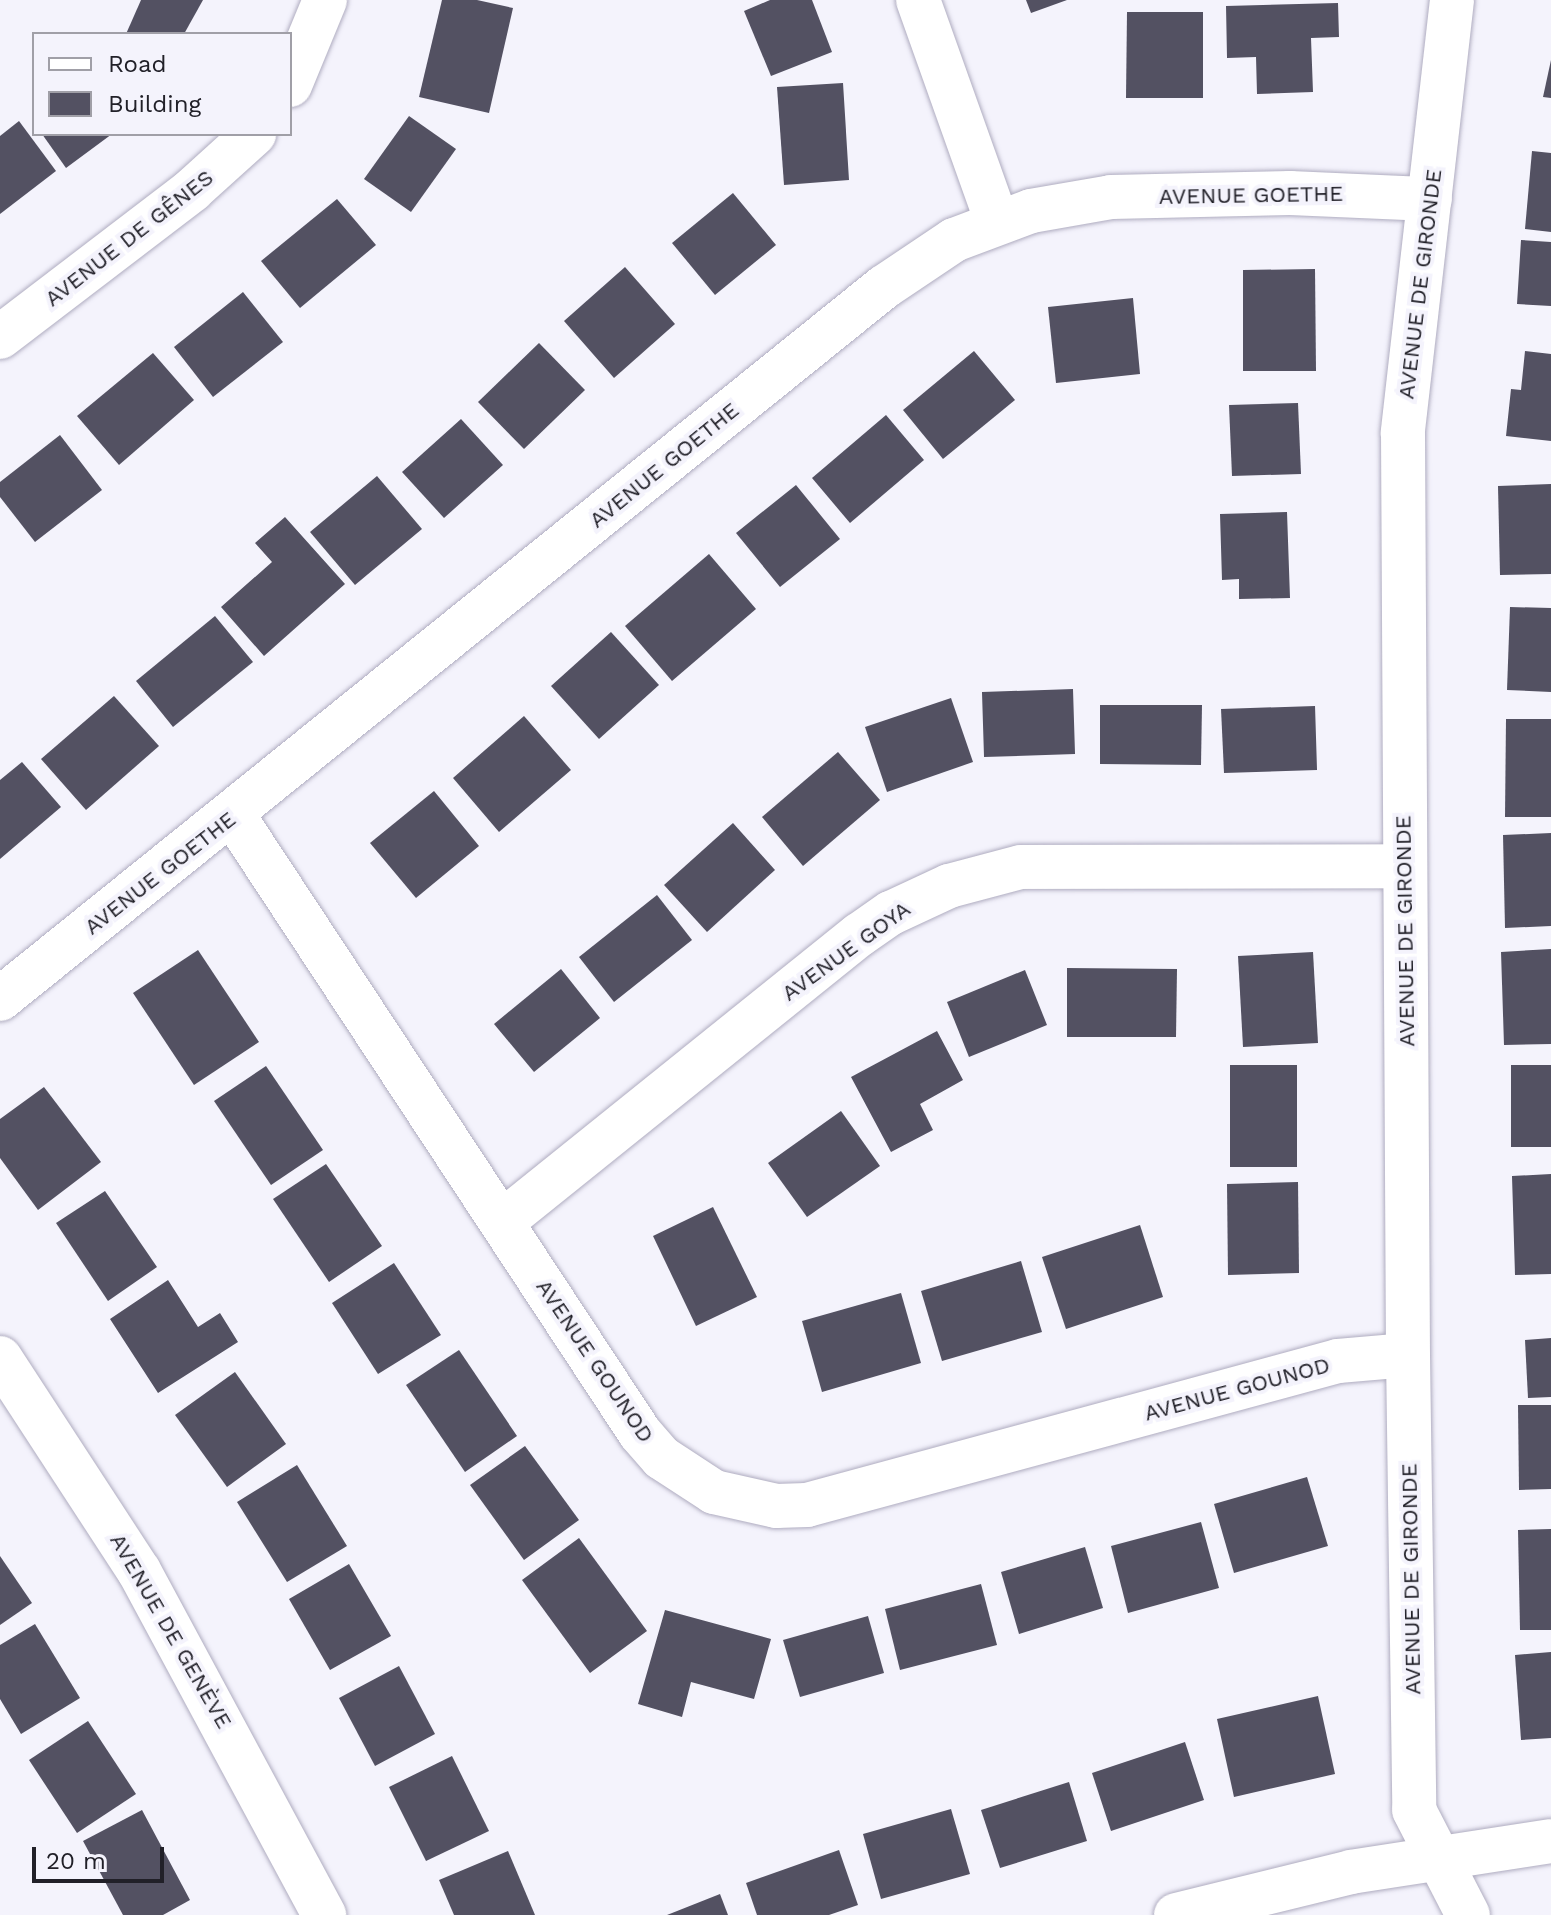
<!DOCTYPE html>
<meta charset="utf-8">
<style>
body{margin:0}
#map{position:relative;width:1551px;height:1915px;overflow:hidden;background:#f4f3fc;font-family:"Work Sans",sans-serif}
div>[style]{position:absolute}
.building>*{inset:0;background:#535162}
.roads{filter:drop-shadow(0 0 2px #afacc0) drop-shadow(0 0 2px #afacc0)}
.minor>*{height:44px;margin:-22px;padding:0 22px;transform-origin:22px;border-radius:22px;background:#fff}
span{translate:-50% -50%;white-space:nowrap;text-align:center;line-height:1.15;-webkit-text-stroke:8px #f4f3fc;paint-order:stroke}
.street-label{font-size:22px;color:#212028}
.legend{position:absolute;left:32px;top:32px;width:260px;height:104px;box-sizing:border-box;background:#f4f3fc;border:2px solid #a09fa7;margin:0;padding:10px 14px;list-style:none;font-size:24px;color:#212028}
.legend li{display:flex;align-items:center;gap:16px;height:40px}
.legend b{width:40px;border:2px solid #a09fa7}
.scale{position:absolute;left:32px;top:1847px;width:132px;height:36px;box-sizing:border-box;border:4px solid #212028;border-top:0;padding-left:10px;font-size:24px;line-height:28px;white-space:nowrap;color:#212028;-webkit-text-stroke:6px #f4f3fc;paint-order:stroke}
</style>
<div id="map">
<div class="building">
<div style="clip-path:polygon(141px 0,203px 0,184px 34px,126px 34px)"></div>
<div style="clip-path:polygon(442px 0,477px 0,513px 8px,489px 113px,419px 97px)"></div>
<div style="clip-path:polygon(770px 0,812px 0,832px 52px,771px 76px,744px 11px)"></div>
<div style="clip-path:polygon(1026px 0,1067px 0,1031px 13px)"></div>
<div style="clip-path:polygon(1338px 3px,1339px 37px,1311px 38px,1313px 92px,1257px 94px,1256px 57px,1227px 58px,1226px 6px)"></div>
<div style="clip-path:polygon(1127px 12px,1203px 12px,1203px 98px,1126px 98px)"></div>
<div style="clip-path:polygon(1551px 60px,1551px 98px,1543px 97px)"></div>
<div style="clip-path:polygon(843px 83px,849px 180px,784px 185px,777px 87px)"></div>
<div style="clip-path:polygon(409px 116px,456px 149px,411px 212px,364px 179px)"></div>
<div style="clip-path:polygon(19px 121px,56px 171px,0 214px,0 136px)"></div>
<div style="clip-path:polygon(42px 134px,112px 134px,66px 168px)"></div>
<div style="clip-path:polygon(1532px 151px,1551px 153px,1551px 232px,1525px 229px)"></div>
<div style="clip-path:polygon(733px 193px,776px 245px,715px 295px,672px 243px)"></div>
<div style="clip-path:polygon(337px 199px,376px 245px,300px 308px,261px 261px)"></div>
<div style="clip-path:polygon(1521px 240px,1551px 242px,1551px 306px,1517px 304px)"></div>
<div style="clip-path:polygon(625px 267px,675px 324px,614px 378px,564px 321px)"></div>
<div style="clip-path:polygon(1315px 269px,1316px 371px,1243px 371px,1243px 270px)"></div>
<div style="clip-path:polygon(243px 292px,283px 342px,213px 397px,174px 347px)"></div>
<div style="clip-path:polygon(1133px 298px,1140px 374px,1056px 383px,1048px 307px)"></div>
<div style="clip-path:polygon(539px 343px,585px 390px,524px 449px,478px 402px)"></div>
<div style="clip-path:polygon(974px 351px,1015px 400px,943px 459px,903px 410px)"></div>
<div style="clip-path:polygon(1525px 351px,1551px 354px,1551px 441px,1506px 436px,1511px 389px,1521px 390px)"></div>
<div style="clip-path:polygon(153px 353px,194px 400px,119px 465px,77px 416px)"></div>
<div style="clip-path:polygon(1298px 403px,1301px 474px,1232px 476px,1229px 405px)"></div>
<div style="clip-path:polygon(886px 415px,924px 460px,850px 523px,812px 478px)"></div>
<div style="clip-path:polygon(461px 419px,503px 465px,444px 518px,402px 472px)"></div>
<div style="clip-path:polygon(60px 435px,102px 490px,35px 542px,0 497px,0 482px)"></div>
<div style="clip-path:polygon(377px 476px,422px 529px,355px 585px,310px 532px)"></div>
<div style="clip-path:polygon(1551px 484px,1551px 574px,1500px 575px,1498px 486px)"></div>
<div style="clip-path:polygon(796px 485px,840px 539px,780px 587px,736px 533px)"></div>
<div style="clip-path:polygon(1287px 512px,1290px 598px,1239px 599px,1239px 579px,1222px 580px,1220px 514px)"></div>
<div style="clip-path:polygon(285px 517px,345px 584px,264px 656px,221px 607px,272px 562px,255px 543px)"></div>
<div style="clip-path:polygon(709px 554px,756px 609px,672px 681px,625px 626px)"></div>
<div style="clip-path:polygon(1510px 607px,1551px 608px,1551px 692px,1507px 690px)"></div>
<div style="clip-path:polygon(215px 616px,253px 662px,173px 727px,136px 681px)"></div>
<div style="clip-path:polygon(611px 632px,659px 685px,599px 739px,551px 686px)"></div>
<div style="clip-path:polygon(1073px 689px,1075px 754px,984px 757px,982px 692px)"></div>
<div style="clip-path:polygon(114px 696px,159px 746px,86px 810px,41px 759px)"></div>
<div style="clip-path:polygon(951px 698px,973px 762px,887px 792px,865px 727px)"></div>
<div style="clip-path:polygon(1100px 705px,1202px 705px,1201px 765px,1100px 764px)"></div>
<div style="clip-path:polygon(1315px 706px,1317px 770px,1224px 773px,1221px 709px)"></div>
<div style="clip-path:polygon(524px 716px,571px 770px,499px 832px,453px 778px)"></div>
<div style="clip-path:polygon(1506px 719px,1551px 719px,1551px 817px,1505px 817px)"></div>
<div style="clip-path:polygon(838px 752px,880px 800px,803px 866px,762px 817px)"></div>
<div style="clip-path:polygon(22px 762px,61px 807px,0 859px,0 780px)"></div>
<div style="clip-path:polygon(434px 791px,479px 846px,416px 898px,370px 843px)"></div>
<div style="clip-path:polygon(733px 823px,775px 870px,707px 932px,664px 885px)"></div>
<div style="clip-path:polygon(1551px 833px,1551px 926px,1505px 928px,1503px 835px)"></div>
<div style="clip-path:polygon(657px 895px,692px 940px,614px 1002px,579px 957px)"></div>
<div style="clip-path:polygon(1551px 949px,1551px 1044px,1504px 1045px,1501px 952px)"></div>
<div style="clip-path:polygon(198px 950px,259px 1042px,194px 1085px,133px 993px)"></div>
<div style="clip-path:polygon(1313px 952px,1318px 1043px,1243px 1047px,1238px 956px)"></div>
<div style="clip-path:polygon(1067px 968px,1177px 969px,1176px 1037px,1067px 1037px)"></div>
<div style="clip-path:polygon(561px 969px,600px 1018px,534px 1072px,494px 1024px)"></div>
<div style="clip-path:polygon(1025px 970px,1047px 1025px,969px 1057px,947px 1002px)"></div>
<div style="clip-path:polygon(937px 1031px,963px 1080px,920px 1104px,933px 1130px,891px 1152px,851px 1077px)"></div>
<div style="clip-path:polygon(1230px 1065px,1297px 1065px,1297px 1167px,1230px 1167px)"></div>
<div style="clip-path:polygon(1511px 1065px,1551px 1065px,1551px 1147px,1511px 1147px)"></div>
<div style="clip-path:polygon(266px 1066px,323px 1150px,271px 1185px,214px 1101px)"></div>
<div style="clip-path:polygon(44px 1087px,101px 1162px,38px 1210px,0 1158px,0 1119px)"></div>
<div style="clip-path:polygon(841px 1111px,880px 1166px,807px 1217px,768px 1163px)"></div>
<div style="clip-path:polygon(326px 1164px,382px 1246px,329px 1282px,273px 1199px)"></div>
<div style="clip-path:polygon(1551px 1174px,1551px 1274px,1515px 1275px,1512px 1176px)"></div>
<div style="clip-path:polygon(1298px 1182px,1299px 1273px,1228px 1275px,1227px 1184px)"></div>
<div style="clip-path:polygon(105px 1191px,157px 1267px,108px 1301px,56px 1223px)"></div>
<div style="clip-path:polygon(713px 1207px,757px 1297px,696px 1326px,653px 1236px)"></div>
<div style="clip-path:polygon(1140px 1225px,1163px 1297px,1066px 1329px,1042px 1257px)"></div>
<div style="clip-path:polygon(1021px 1261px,1042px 1332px,942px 1361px,921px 1291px)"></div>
<div style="clip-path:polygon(394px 1263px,441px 1335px,378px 1374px,332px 1303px)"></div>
<div style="clip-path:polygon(168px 1280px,198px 1327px,220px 1313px,238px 1342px,158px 1393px,110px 1319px)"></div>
<div style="clip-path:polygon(901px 1293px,921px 1363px,822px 1392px,802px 1321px)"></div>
<div style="clip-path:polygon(1551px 1338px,1551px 1397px,1528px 1398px,1525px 1340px)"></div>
<div style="clip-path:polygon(459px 1350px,517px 1436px,465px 1472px,406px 1385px)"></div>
<div style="clip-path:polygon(235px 1372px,286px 1444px,227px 1487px,175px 1415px)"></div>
<div style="clip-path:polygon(1518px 1405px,1551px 1405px,1551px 1489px,1519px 1490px)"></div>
<div style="clip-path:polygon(525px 1446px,579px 1520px,524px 1560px,470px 1485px)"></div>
<div style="clip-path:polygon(297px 1465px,347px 1546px,287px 1582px,237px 1502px)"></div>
<div style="clip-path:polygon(1307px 1477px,1328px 1546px,1234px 1573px,1214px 1504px)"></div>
<div style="clip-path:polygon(1201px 1522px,1219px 1588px,1128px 1613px,1111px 1546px)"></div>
<div style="clip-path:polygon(1551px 1529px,1551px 1630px,1520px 1630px,1518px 1530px)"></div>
<div style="clip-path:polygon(579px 1538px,647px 1631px,590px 1673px,522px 1580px)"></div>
<div style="clip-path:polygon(1085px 1547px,1103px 1608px,1019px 1634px,1001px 1572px)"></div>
<div style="clip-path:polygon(0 1556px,32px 1603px,0 1625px)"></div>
<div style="clip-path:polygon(349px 1564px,391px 1636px,330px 1670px,289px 1599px)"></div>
<div style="clip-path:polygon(981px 1584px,997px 1645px,900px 1670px,885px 1609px)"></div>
<div style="clip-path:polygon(665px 1610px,771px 1639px,754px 1699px,691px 1682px,682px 1717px,638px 1704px)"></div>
<div style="clip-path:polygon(868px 1616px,884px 1673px,800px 1697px,783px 1640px)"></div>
<div style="clip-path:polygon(35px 1624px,80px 1698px,21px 1734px,0 1699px,0 1645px)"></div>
<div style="clip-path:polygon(1551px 1652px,1551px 1738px,1521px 1740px,1515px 1655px)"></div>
<div style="clip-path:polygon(399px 1666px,435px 1734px,375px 1766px,339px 1698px)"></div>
<div style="clip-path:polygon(1318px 1696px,1335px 1774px,1234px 1797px,1217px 1719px)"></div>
<div style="clip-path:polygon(88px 1721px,136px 1794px,77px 1833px,29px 1760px)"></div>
<div style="clip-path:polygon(1185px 1742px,1204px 1800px,1111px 1831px,1092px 1773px)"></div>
<div style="clip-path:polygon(452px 1756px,489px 1831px,426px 1861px,389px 1787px)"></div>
<div style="clip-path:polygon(1069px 1782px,1087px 1841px,1000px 1868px,981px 1810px)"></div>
<div style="clip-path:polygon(951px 1809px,970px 1874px,881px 1899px,863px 1834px)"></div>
<div style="clip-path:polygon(142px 1810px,190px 1900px,163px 1915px,123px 1915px,83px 1841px)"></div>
<div style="clip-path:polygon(839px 1850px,858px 1905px,829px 1915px,757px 1915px,746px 1883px)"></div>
<div style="clip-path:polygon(508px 1851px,535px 1915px,454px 1915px,439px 1880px)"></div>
<div style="clip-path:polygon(720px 1894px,728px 1915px,667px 1915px)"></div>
</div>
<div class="roads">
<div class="minor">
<div style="left:918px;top:0;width:236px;rotate:70.4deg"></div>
<div style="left:1452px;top:0;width:436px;rotate:96.5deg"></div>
<div style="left:1403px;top:433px;width:922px;rotate:89.69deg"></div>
<div style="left:1408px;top:1355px;width:455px;rotate:89.2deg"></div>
<div style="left:1414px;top:1810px;width:118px;rotate:62.8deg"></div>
<div style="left:290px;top:85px;width:92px;rotate:-67.6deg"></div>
<div style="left:0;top:337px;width:242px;rotate:-37.4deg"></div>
<div style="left:192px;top:190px;width:84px;rotate:-42.1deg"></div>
<div style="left:233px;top:815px;width:740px;rotate:56.63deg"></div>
<div style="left:640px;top:1433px;width:33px;rotate:49deg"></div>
<div style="left:662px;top:1458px;width:62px;rotate:33.2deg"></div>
<div style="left:714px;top:1492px;width:64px;rotate:12.7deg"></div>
<div style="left:776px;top:1506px;width:31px;rotate:-2deg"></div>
<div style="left:807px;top:1505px;width:550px;rotate:-15.17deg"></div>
<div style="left:1338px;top:1361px;width:70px;rotate:-4.9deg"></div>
<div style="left:0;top:999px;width:1135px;rotate:-38.85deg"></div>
<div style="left:884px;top:287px;width:84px;rotate:-33.9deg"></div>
<div style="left:954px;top:240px;width:82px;rotate:-20.6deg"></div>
<div style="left:1031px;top:211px;width:81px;rotate:-9.9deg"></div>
<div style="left:1111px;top:197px;width:179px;rotate:-1.3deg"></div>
<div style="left:1290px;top:193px;width:140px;rotate:2.5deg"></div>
<div style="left:503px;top:1221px;width:457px;rotate:-38.8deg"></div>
<div style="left:859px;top:935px;width:39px;rotate:-35deg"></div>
<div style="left:891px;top:913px;width:64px;rotate:-25deg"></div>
<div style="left:949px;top:886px;width:74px;rotate:-14.8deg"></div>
<div style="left:1021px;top:867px;width:384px;rotate:-0.1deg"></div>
<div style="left:0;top:1358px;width:254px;rotate:56.9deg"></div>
<div style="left:139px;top:1571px;width:391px;rotate:61.7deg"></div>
<div style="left:1176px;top:1915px;width:180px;rotate:-13.8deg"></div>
<div style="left:1351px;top:1872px;width:202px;rotate:-8.8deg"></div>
</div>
</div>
<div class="street-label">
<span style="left:1251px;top:195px;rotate:-1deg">AVENUE GOETHE</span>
<span style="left:129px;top:238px;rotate:-38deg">AVENUE DE GÊNES</span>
<span style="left:1420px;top:284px;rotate:-83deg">AVENUE DE GIRONDE</span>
<span style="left:664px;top:465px;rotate:-39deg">AVENUE GOETHE</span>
<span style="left:160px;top:873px;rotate:-38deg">AVENUE GOETHE</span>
<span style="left:1405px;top:931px;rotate:-91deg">AVENUE DE GIRONDE</span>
<span style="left:846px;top:951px;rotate:-36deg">AVENUE GOYA</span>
<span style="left:595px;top:1361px;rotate:56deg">AVENUE GOUNOD</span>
<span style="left:1237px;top:1389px;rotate:-15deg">AVENUE GOUNOD</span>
<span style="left:1411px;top:1579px;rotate:-91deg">AVENUE DE GIRONDE</span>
<span style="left:171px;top:1631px;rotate:60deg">AVENUE DE GENÈVE</span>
</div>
<ul class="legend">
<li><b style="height:10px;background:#fff"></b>Road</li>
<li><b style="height:22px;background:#535162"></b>Building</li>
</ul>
<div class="scale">20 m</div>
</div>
